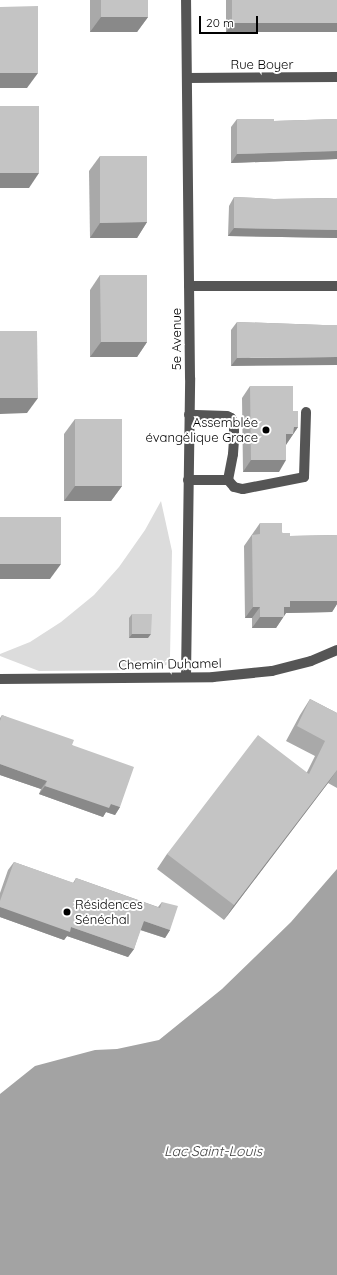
<!DOCTYPE html>
<meta charset="utf-8">
<style>
body{margin:0}
#map{position:relative;width:337px;height:1275px;overflow:hidden;background:#fff;font-family:Quicksand,sans-serif}
div>[style]{position:absolute}
.green>*{inset:0;background:#dcdcdc}
.water>*{inset:0;background:#a3a3a3}
.minor>*{height:10px;margin:-5px;padding:0 5px;transform-origin:5px;border-radius:5px;background:#555}
.wall>*{inset:0;background:#a9a9a9}
.shaded-wall>*{inset:0;background:#898989}
.building>*{inset:0;background:#c4c4c4}
.dots>*{width:11px;height:11px;translate:-50% -50%;box-sizing:border-box;border:2px solid #fff;border-radius:50%}
span{translate:-50% -50%;white-space:nowrap;text-align:center;line-height:1.15;-webkit-text-stroke:4px #fff;paint-order:stroke}
.street-label{font-size:13px;color:#000}
.poi-label{font-size:13px;color:#000}
.right{translate:-100% -50%;text-align:right}
.left{translate:0 -50%;text-align:left}
.water-label{font-size:14px;color:#444;font-style:italic}
.scale{position:absolute;left:199px;top:16px;width:59px;height:18px;box-sizing:border-box;border:2px solid #000;border-top:0;padding-left:5px;font-size:12px;line-height:14px;white-space:nowrap;color:#000;-webkit-text-stroke:3px #fff;paint-order:stroke}
</style>
<div id="map">
<div class="green">
<div style="clip-path:polygon(161px 501px,172px 551px,170px 657px,168px 664px,156px 670px,39px 671px,0 656px,0 654px,30px 642px,61px 622px,94px 595px,119px 567px,145px 530px)"></div>
</div>
<div class="water">
<div style="clip-path:polygon(337px 869px,337px 1275px,0 1275px,0 1094px,35px 1066px,95px 1050px,117px 1049px,159px 1040px,222px 989px,291px 922px)"></div>
</div>
<div class="minor">
<div style="left:187px;top:78px;width:150px;rotate:-0.4deg"></div>
<div style="left:189px;top:286px;width:148px"></div>
<div style="left:188px;top:480px;width:40px"></div>
<div style="left:228px;top:480px;width:26px;rotate:-79deg"></div>
<div style="left:233px;top:454px;width:14px;rotate:-86deg"></div>
<div style="left:234px;top:440px;width:17px;rotate:-90deg"></div>
<div style="left:234px;top:423px;width:6px;rotate:-121deg"></div>
<div style="left:231px;top:418px;width:4px;rotate:-153deg"></div>
<div style="left:227px;top:416px;width:38px;rotate:-178deg"></div>
<div style="left:228px;top:480px;width:9px;rotate:49deg"></div>
<div style="left:234px;top:487px;width:9px;rotate:13deg"></div>
<div style="left:243px;top:489px;width:62px;rotate:-11.1deg"></div>
<div style="left:304px;top:477px;width:65px;rotate:-88.2deg"></div>
<div style="left:186px;top:677px;width:299px;rotate:-89.2deg"></div>
<div style="left:190px;top:378px;width:378px;rotate:-90.6deg"></div>
<div style="left:0;top:679px;width:213px;rotate:-0.5deg"></div>
<div style="left:213px;top:677px;width:59px;rotate:-5.8deg"></div>
<div style="left:272px;top:671px;width:40px;rotate:-14.4deg"></div>
<div style="left:311px;top:661px;width:28px;rotate:-23deg"></div>
</div>
<div class="wall">
<div style="clip-path:polygon(90px 0,148px 0,148px 17px,137px 32px,90px 32px)"></div>
<div style="clip-path:polygon(226px 0,337px 0,226px 32px)"></div>
<div style="clip-path:polygon(237px 119px,274px 121px,337px 119px,337px 159px,231px 163px,231px 127px)"></div>
<div style="clip-path:polygon(100px 156px,147px 222px,137px 238px,90px 238px,89px 171px)"></div>
<div style="clip-path:polygon(234px 197px,274px 199px,337px 198px,337px 238px,228px 236px,229px 206px)"></div>
<div style="clip-path:polygon(100px 275px,147px 342px,137px 357px,90px 357px,90px 290px)"></div>
<div style="clip-path:polygon(237px 322px,323px 325px,231px 366px,231px 330px)"></div>
<div style="clip-path:polygon(250px 386px,293px 411px,298px 427px,286px 444px,279px 472px,243px 472px,242px 398px)"></div>
<div style="clip-path:polygon(75px 419px,122px 486px,111px 501px,64px 501px,64px 434px)"></div>
<div style="clip-path:polygon(260px 523px,290px 536px,337px 535px,337px 604px,332px 612px,286px 613px,276px 628px,252px 628px,252px 618px,245px 618px,244px 546px)"></div>
<div style="clip-path:polygon(132px 614px,148px 638px,129px 638px,129px 618px)"></div>
<div style="clip-path:polygon(310px 699px,337px 713px,337px 788px,328px 783px,224px 920px,157px 869px,167px 854px,307px 772px,315px 756px,286px 741px,300px 715px)"></div>
<div style="clip-path:polygon(2px 715px,72px 745px,120px 807px,115px 815px,106px 812px,103px 817px,39px 794px,41px 789px,0 775px,0 718px)"></div>
<div style="clip-path:polygon(14px 862px,73px 883px,76px 878px,158px 907px,162px 902px,170px 930px,165px 938px,140px 930px,134px 949px,128px 957px,67px 936px,64px 940px,0 917px,0 893px,8px 870px)"></div>
</div>
<div class="shaded-wall">
<div style="clip-path:polygon(101px 17px,148px 17px,137px 32px,90px 32px)"></div>
<div style="clip-path:polygon(232px 23px,337px 23px,337px 32px,226px 32px)"></div>
<div style="clip-path:polygon(0 73px,38px 73px,27px 88px,0 88px)"></div>
<div style="clip-path:polygon(337px 151px,337px 159px,231px 163px,237px 154px)"></div>
<div style="clip-path:polygon(0 173px,39px 173px,29px 188px,0 188px)"></div>
<div style="clip-path:polygon(147px 222px,137px 238px,90px 238px,100px 223px)"></div>
<div style="clip-path:polygon(234px 228px,337px 230px,337px 238px,228px 236px)"></div>
<div style="clip-path:polygon(101px 342px,147px 342px,137px 357px,90px 357px)"></div>
<div style="clip-path:polygon(337px 357px,337px 365px,231px 366px,237px 358px)"></div>
<div style="clip-path:polygon(0 398px,38px 398px,27px 413px,0 414px)"></div>
<div style="clip-path:polygon(294px 427px,298px 427px,286px 445px,286px 434px)"></div>
<div style="clip-path:polygon(251px 460px,286px 460px,279px 472px,243px 472px)"></div>
<div style="clip-path:polygon(75px 486px,122px 486px,111px 501px,64px 501px)"></div>
<div style="clip-path:polygon(0 564px,61px 564px,50px 579px,0 579px)"></div>
<div style="clip-path:polygon(337px 594px,337px 604px,332px 612px,286px 613px,276px 628px,252px 628px,260px 617px,284px 607px,290px 601px)"></div>
<div style="clip-path:polygon(253px 607px,260px 607px,252px 618px,245px 618px)"></div>
<div style="clip-path:polygon(132px 634px,151px 634px,148px 638px,129px 638px)"></div>
<div style="clip-path:polygon(0 764px,47px 781px,41px 789px,0 775px)"></div>
<div style="clip-path:polygon(337px 770px,328px 783px,224px 920px,234px 905px)"></div>
<div style="clip-path:polygon(45px 786px,111px 804px,120px 807px,115px 815px,106px 812px,103px 817px,39px 794px)"></div>
<div style="clip-path:polygon(0 907px,71px 927px,134px 949px,128px 957px,67px 936px,64px 940px,0 917px)"></div>
<div style="clip-path:polygon(144px 921px,170px 930px,165px 938px,138px 929px)"></div>
</div>
<div class="building">
<div style="clip-path:polygon(101px 0,148px 0,148px 17px,101px 17px)"></div>
<div style="clip-path:polygon(232px 0,337px 0,337px 23px,232px 23px)"></div>
<div style="clip-path:polygon(38px 6px,38px 73px,0 73px,0 7px)"></div>
<div style="clip-path:polygon(0 106px,39px 106px,39px 173px,0 173px)"></div>
<div style="clip-path:polygon(237px 119px,274px 119px,274px 121px,337px 119px,337px 151px,237px 154px)"></div>
<div style="clip-path:polygon(100px 156px,147px 156px,147px 222px,100px 223px)"></div>
<div style="clip-path:polygon(234px 197px,274px 199px,337px 198px,337px 230px,234px 228px)"></div>
<div style="clip-path:polygon(100px 275px,147px 275px,147px 342px,101px 342px)"></div>
<div style="clip-path:polygon(237px 322px,323px 325px,337px 325px,337px 357px,237px 358px)"></div>
<div style="clip-path:polygon(0 331px,37px 331px,38px 398px,0 398px)"></div>
<div style="clip-path:polygon(250px 386px,293px 386px,293px 411px,298px 411px,298px 427px,294px 427px,293px 434px,286px 434px,286px 460px,251px 460px)"></div>
<div style="clip-path:polygon(75px 419px,122px 419px,122px 486px,75px 486px)"></div>
<div style="clip-path:polygon(0 517px,61px 517px,61px 564px,0 564px)"></div>
<div style="clip-path:polygon(260px 523px,282px 523px,282px 533px,290px 533px,290px 536px,337px 535px,337px 601px,290px 601px,290px 607px,284px 607px,284px 617px,260px 617px,260px 607px,253px 607px,252px 535px,260px 534px)"></div>
<div style="clip-path:polygon(132px 614px,152px 614px,151px 634px,132px 634px)"></div>
<div style="clip-path:polygon(310px 699px,337px 713px,337px 770px,234px 905px,167px 854px,258px 735px,309px 774px,325px 741px,297px 726px)"></div>
<div style="clip-path:polygon(2px 715px,74px 740px,72px 745px,134px 767px,120px 807px,111px 804px,109px 808px,45px 786px,47px 781px,0 764px,0 721px)"></div>
<div style="clip-path:polygon(14px 862px,74px 883px,76px 878px,160px 908px,162px 902px,178px 906px,170px 930px,144px 921px,134px 949px,71px 927px,70px 932px,0 907px,0 901px)"></div>
</div>
<div class="dots">
<div style="left:266px;top:430px;background:#000"></div>
<div style="left:67px;top:912px;background:#000"></div>
</div>
<div class="street-label">
<span style="left:262px;top:64px">Rue Boyer</span>
<span style="left:176px;top:339px;rotate:-90deg">5e Avenue</span>
<span style="left:170px;top:664px;rotate:-1deg">Chemin Duhamel</span>
</div>
<div class="poi-label">
<span class="right" style="left:258px;top:430px">Assemblée<br>évangélique Grace</span>
<span class="left" style="left:75px;top:912px">Résidences<br>Sénéchal</span>
</div>
<div class="water-label">
<span style="left:213px;top:1151px">Lac Saint-Louis</span>
</div>
<div class="scale">20 m</div>
</div>
